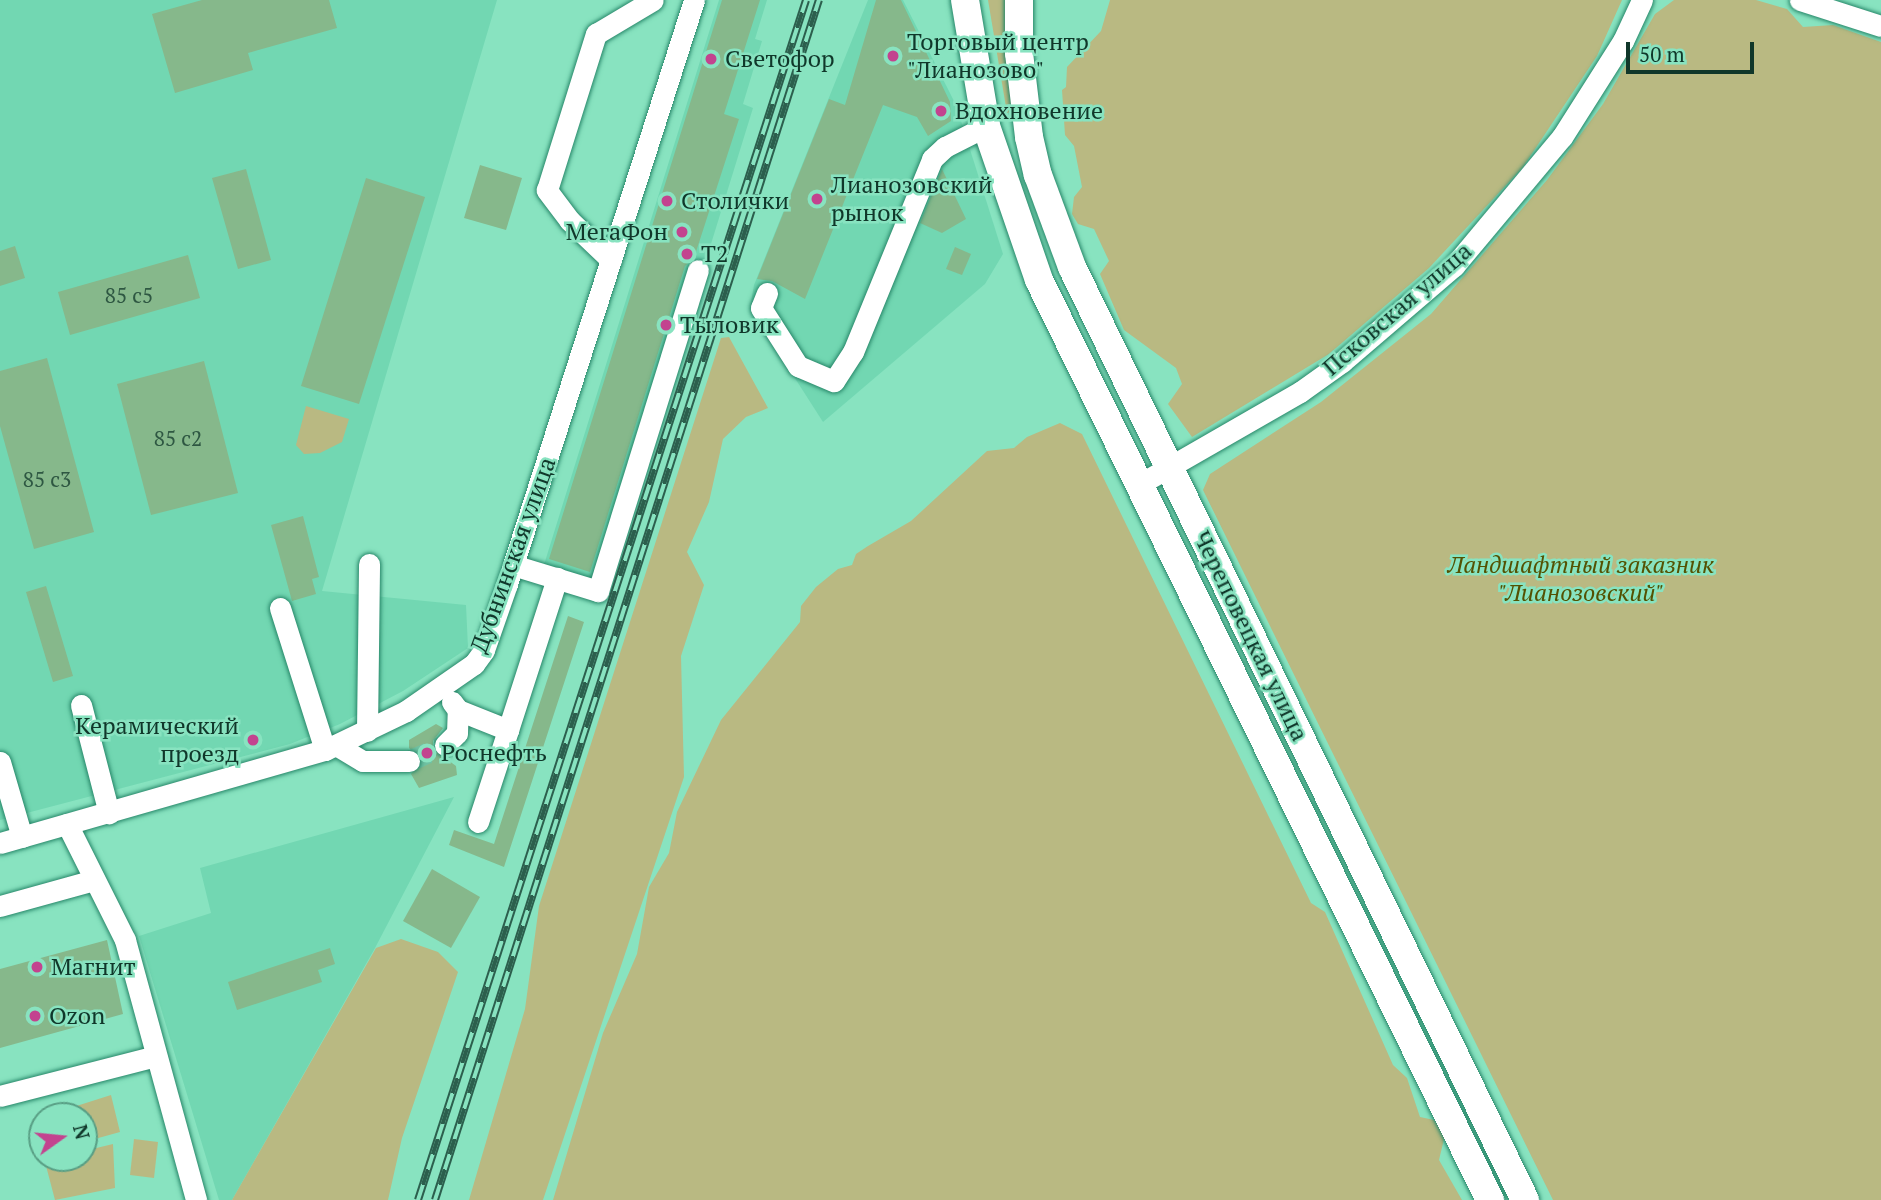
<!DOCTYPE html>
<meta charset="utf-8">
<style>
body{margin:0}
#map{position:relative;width:1881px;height:1200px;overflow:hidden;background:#88e3c0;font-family:"PT Serif",serif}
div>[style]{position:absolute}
.built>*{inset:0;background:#72d7b2}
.green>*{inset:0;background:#b9b982}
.building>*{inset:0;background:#86b88b}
.minor-tunnel>*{height:21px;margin-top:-10.5px;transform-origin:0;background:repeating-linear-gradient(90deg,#70c1a2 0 21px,transparent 0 31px)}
.roads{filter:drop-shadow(0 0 2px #278769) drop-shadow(0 0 2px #278769)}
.minor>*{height:21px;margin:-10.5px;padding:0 10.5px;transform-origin:10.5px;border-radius:10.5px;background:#fff}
.major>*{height:28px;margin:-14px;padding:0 14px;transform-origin:14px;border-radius:14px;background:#fff}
.rail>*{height:8px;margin-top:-4px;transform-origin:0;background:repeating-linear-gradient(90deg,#88e3c0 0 16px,#2c5f4d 0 32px);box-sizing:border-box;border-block:2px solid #2c5f4d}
.dots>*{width:19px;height:19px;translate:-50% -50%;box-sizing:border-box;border:4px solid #88e3c0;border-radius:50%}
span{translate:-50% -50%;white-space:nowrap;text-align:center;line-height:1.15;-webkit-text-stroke:5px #88e3c0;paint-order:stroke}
.number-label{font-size:21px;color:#2e5742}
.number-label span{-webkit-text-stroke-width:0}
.poi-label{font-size:24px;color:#10372a}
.left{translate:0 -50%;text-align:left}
.right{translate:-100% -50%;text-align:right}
.street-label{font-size:24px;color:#10372a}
.park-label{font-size:24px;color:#545102;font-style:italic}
.north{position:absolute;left:28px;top:1102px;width:70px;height:70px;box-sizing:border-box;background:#88e3c0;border:2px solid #589e84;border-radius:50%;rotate:75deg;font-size:19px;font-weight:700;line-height:28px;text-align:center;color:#10372a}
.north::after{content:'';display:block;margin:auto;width:24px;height:32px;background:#c3438f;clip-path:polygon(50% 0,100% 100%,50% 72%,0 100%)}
.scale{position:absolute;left:1626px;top:42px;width:128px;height:32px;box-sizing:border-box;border:4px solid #10372a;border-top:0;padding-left:9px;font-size:21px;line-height:24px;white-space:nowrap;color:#10372a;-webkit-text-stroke:5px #88e3c0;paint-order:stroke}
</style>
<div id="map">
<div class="built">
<div style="clip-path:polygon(0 0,497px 0,322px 591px,466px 605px,468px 648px,403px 691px,340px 724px,290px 744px,0 820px)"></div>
<div style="clip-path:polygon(719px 0,767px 0,755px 39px,762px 41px,743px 104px,753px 108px,605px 587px,543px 568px)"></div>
<div style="clip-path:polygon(868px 0,903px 0,956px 105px,1003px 254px,985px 284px,823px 422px,750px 308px,754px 285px)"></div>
<div style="clip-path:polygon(454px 797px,375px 948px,232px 1200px,219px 1200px,139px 936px,211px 913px,200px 868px)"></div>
</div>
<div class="green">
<div style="clip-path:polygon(988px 0,1007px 0,1013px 111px,1007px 113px)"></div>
<div style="clip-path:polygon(1110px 0,1622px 0,1597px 56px,1523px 167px,1429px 268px,1329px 354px,1192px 437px,1168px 404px,1182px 384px,1176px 368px,1124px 330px,1100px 274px,1109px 261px,1094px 229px,1078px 224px,1072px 214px,1074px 197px,1082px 187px,1074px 146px,1065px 135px,1062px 90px,1066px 87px,1067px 67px,1101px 31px)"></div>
<div style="clip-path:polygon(1674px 0,1756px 0,1787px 9px,1803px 27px,1833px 25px,1881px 42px,1881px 1200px,1553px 1200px,1203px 490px,1210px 474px,1321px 402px,1431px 314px,1547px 180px,1603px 104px,1655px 14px)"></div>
<div style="clip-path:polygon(729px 337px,768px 408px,746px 417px,723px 439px,709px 502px,687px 552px,704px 585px,681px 656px,684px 777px,543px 1200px,469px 1200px,525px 1009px,539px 906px,721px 338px)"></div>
<div style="clip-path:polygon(306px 406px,349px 419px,342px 442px,320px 453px,304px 454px,296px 445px)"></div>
<div style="clip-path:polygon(1060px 423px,1082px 434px,1311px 903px,1325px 912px,1393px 1065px,1407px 1078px,1420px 1117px,1434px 1120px,1445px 1135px,1439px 1160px,1462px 1200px,553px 1200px,603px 1033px,637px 954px,649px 887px,669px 853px,677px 812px,721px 720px,800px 622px,801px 606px,816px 587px,838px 569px,852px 565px,856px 554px,868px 546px,911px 521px,987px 451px,1014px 448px,1027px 437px)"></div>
<div style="clip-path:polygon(401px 939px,438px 952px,458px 972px,402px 1138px,388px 1200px,232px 1200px,376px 948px)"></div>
<div style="clip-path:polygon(111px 1095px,120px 1132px,84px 1142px,84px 1116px,45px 1116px)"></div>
<div style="clip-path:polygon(134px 1139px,158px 1142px,154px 1178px,130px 1175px)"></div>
<div style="clip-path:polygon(113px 1144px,115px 1188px,55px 1200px,45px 1162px,84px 1158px,84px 1151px)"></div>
</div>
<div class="building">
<div style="clip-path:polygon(202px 0,329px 0,337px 28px,248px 53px,253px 70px,175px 93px,152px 14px)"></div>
<div style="clip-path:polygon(722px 0,760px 0,724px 114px,739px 119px,694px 258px,685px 266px,590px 572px,549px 559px)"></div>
<div style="clip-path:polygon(876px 0,901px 0,950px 102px,951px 121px,928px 136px,917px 117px,883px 105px,805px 299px,772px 281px,757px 279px,829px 99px,845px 105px)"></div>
<div style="clip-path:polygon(480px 165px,522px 178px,506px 230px,464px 218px)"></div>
<div style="clip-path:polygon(246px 169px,271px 260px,238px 269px,212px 178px)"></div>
<div style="clip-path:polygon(942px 169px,966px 219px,942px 233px,920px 223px)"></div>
<div style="clip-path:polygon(366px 178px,425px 197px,359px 404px,301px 386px)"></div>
<div style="clip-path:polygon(15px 246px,25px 278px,0 286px,0 251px)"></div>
<div style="clip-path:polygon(955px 247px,971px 254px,962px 275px,946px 269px)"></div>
<div style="clip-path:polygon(188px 255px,200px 298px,70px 335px,58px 292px)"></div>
<div style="clip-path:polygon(47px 358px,94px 532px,34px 549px,0 426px,0 371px)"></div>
<div style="clip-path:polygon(204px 361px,238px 493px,151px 515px,117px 384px)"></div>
<div style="clip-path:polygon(303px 516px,319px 577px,312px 579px,316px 594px,292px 601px,271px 525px)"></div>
<div style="clip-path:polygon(46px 586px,73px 676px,53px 682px,26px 592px)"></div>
<div style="clip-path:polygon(568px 616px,584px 622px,504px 867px,449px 845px,454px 830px,494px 844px)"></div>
<div style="clip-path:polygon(436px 724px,443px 728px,433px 741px,433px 749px,456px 766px,457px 775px,419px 788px,411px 774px,422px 760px,409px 748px,409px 740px)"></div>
<div style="clip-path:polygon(432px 869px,480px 897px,451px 948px,403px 921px)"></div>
<div style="clip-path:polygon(107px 940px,123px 1014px,0 1048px,0 969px)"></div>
<div style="clip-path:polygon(330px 948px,335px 964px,318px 970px,322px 982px,237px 1010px,228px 982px)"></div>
</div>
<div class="minor-tunnel">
<div style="left:409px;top:761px;width:39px;rotate:-24deg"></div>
</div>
<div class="roads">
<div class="minor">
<div style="left:1800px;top:0;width:85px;rotate:17.8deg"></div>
<div style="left:611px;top:260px;width:57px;rotate:-136.4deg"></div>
<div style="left:570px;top:221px;width:39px;rotate:-127deg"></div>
<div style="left:547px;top:190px;width:164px;rotate:-72.6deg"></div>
<div style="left:596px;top:34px;width:66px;rotate:-30.8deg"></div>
<div style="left:767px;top:293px;width:16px;rotate:112deg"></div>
<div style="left:761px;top:308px;width:69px;rotate:57.5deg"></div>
<div style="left:798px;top:366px;width:39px;rotate:23deg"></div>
<div style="left:834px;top:381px;width:35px;rotate:-57deg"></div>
<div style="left:853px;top:352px;width:209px;rotate:-67.7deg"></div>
<div style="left:932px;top:159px;width:18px;rotate:-43deg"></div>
<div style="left:945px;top:147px;width:46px;rotate:-27.1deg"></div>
<div style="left:1138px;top:485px;width:187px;rotate:-29.9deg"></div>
<div style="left:1300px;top:392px;width:52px;rotate:-35.5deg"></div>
<div style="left:1342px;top:362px;width:148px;rotate:-40.6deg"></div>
<div style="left:1454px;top:266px;width:168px;rotate:-50.1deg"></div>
<div style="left:1562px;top:137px;width:114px;rotate:-57.6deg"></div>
<div style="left:1623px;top:41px;width:45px;rotate:-65.1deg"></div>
<div style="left:513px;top:565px;width:89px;rotate:17deg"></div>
<div style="left:598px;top:591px;width:336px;rotate:-72.7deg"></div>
<div style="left:280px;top:608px;width:149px;rotate:72.4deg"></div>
<div style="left:81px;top:705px;width:112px;rotate:75.5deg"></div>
<div style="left:458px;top:710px;width:54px;rotate:21.8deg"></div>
<div style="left:508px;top:730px;width:160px;rotate:-72.1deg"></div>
<div style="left:367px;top:731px;width:167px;rotate:-89.3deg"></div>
<div style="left:336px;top:745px;width:31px;rotate:31deg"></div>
<div style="left:363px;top:761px;width:46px"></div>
<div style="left:445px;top:745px;width:17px;rotate:-45deg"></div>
<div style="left:457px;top:733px;width:23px;rotate:-88deg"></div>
<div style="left:458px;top:710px;width:10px;rotate:-127deg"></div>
<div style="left:0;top:762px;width:78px;rotate:73.7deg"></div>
<div style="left:478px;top:822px;width:97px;rotate:-71.9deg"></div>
<div style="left:67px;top:824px;width:130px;rotate:63.4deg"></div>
<div style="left:125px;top:940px;width:270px;rotate:74.7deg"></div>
<div style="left:0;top:843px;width:338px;rotate:-16deg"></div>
<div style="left:325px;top:750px;width:90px;rotate:-25.7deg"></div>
<div style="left:406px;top:711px;width:83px;rotate:-34.7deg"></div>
<div style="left:474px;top:664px;width:17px;rotate:-54deg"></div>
<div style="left:484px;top:650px;width:70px;rotate:-70.8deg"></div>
<div style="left:507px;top:584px;width:613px;rotate:-72.24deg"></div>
<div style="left:0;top:906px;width:98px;rotate:-15.5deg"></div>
<div style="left:0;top:1096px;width:161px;rotate:-14.4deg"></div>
</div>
<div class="major">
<div style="left:965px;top:0;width:128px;rotate:80.5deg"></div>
<div style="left:986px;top:126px;width:163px;rotate:71deg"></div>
<div style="left:1039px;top:280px;width:1025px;rotate:63.89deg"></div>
<div style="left:1019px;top:0;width:53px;rotate:90deg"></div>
<div style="left:1019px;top:53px;width:85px;rotate:83.2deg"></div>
<div style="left:1029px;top:137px;width:39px;rotate:77deg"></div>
<div style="left:1038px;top:175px;width:98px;rotate:69.7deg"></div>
<div style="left:1072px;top:267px;width:1037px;rotate:64.1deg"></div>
</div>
</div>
<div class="rail">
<div style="left:418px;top:1200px;width:1261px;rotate:-72.08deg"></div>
<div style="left:435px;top:1200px;width:1260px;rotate:-72.26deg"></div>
</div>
<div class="dots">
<div style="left:893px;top:56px;background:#c3438f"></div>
<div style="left:711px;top:59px;background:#c3438f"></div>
<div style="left:941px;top:111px;background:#c3438f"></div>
<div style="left:817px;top:199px;background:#c3438f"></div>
<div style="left:667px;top:201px;background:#c3438f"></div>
<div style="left:682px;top:232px;background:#c3438f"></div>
<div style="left:687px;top:254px;background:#c3438f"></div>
<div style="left:666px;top:325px;background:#c3438f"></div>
<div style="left:253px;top:740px;background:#c3438f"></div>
<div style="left:427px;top:753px;background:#c3438f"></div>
<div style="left:37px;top:967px;background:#c3438f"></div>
<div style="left:35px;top:1016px;background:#c3438f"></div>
</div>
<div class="number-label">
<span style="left:129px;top:295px">85 с5</span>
<span style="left:178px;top:438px">85 с2</span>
<span style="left:47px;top:479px">85 с3</span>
</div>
<div class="poi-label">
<span class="left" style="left:907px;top:56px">Торговый центр<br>"Лианозово"</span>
<span class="left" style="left:725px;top:59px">Светофор</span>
<span class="left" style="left:955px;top:111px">Вдохновение</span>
<span class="left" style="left:831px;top:199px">Лианозовский<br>рынок</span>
<span class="left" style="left:681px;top:201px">Столички</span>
<span class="right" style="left:668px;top:232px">МегаФон</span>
<span class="left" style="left:701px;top:254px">T2</span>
<span class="left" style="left:680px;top:325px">Тыловик</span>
<span class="right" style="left:239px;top:740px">Керамический<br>проезд</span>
<span class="left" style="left:441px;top:753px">Роснефть</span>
<span class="left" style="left:51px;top:967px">Магнит</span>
<span class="left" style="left:49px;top:1016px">Ozon</span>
</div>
<div class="street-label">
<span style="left:1397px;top:309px;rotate:-41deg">Псковская улица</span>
<span style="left:513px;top:555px;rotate:-70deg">Дубнинская улица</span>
<span style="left:1251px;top:636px;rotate:64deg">Череповецкая улица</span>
</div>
<div class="park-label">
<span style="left:1581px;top:579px">Ландшафтный заказник<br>"Лианозовский"</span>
</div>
<div class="north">N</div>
<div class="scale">50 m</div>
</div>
